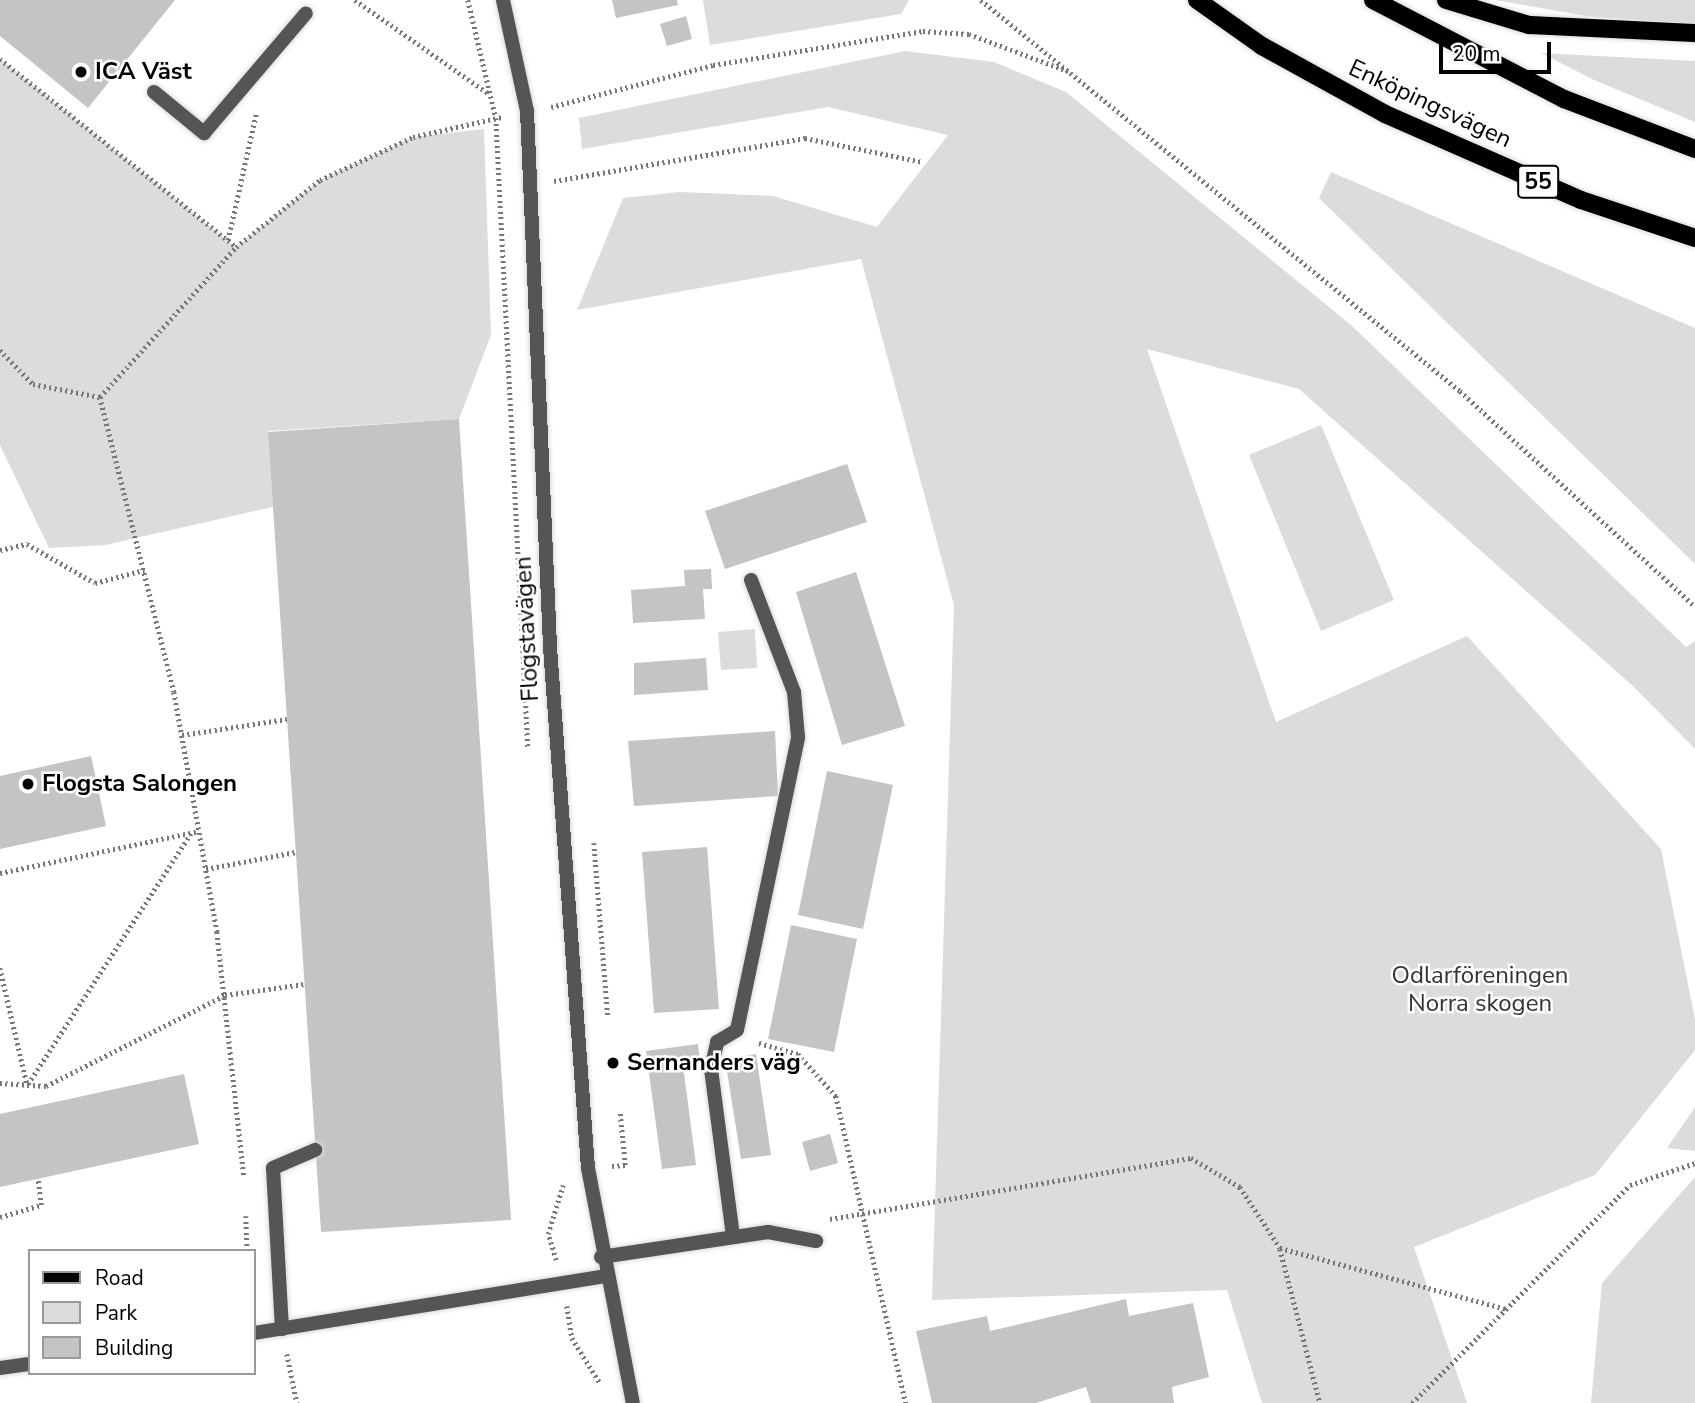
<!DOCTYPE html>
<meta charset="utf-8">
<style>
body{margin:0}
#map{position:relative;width:1695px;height:1403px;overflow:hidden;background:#fff;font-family:"Nunito Sans",sans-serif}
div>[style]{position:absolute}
.green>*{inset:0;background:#dcdcdc}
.building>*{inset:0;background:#c4c4c4}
.path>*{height:4.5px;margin-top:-2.25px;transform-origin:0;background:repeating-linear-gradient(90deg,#777 0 2px,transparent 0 5.5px)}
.roads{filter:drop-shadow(0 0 2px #dbdbdb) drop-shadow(0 0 2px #dbdbdb)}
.service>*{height:14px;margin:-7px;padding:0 7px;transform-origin:7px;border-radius:7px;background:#555}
.minor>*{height:14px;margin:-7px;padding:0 7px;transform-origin:7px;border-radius:7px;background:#555}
.primary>*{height:18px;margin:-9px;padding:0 9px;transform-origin:9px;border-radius:9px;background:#000}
.dots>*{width:19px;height:19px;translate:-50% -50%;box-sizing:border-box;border:4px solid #fff;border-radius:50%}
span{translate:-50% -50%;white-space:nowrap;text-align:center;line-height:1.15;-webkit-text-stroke:5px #fff;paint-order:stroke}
.shield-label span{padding:2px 5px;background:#fff;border:2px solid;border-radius:5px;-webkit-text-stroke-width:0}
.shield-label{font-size:23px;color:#000;font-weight:700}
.poi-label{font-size:24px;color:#000;font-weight:700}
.left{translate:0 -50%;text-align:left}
.street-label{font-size:24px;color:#000}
.park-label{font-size:24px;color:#333}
.legend{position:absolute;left:28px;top:1249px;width:228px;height:126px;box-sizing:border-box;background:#fff;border:2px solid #999;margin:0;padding:9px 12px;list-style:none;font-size:21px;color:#000}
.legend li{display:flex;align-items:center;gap:14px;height:35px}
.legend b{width:35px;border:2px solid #999}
.scale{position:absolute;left:1439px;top:42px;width:112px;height:32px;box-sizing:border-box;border:4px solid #000;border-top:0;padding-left:9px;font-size:21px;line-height:24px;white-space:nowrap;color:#000;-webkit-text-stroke:5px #fff;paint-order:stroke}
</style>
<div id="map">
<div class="green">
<div style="clip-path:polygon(703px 0,909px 0,901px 14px,710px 45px)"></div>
<div style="clip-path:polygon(1495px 0,1695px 0,1695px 24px,1586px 16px)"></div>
<div style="clip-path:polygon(905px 51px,994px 62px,1066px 92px,1351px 325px,1686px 647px,1695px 641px,1695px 749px,1634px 687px,1299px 389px,1147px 349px,1276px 722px,1467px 636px,1661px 849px,1695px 1019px,1695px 1050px,1595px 1175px,1414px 1247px,1467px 1403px,1262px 1403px,1227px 1290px,932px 1300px,954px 605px,861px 259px,577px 310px,623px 198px,679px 192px,773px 196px,877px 227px,948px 135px,828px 107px,582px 149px,579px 118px)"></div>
<div style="clip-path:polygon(1541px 53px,1695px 61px,1695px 122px,1594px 80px)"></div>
<div style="clip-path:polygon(0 59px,236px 247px,320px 180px,413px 137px,484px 129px,491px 335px,459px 419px,268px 431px,273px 507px,105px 545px,49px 548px,0 445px)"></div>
<div style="clip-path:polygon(1331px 172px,1695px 328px,1695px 564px,1319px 198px)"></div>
<div style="clip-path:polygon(1321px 425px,1394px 600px,1321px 631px,1249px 455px)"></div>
<div style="clip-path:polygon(755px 629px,757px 668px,721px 670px,718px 632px)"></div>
<div style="clip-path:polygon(1695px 1107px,1695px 1151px,1667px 1148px)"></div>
<div style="clip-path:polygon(1695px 1177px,1695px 1403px,1591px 1403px,1602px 1283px)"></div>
</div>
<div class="building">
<div style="clip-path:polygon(0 0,175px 0,88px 108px,0 36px)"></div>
<div style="clip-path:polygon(612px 0,677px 0,678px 5px,616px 18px)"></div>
<div style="clip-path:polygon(686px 16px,692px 39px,667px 46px,660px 24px)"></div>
<div style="clip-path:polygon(459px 419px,511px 1220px,321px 1232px,268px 432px)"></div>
<div style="clip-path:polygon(847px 464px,867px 522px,725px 569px,705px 511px)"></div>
<div style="clip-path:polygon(711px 569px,712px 589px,703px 589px,705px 619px,633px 623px,631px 590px,685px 586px,684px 570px)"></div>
<div style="clip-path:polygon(856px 572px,905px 726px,842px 745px,796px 592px)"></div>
<div style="clip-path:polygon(706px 658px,708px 690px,634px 695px,634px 663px)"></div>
<div style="clip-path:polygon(775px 731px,778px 796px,634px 806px,628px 741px)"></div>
<div style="clip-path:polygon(91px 756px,106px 826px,0 849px,0 776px)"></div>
<div style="clip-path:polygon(827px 771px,893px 785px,863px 929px,798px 915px)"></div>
<div style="clip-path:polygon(707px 847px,719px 1009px,654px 1013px,642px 852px)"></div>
<div style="clip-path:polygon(791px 925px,857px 939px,834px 1052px,768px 1039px)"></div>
<div style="clip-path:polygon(698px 1044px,700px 1063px,683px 1065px,696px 1165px,662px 1169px,646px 1051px)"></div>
<div style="clip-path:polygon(756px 1054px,771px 1155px,741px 1159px,725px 1059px)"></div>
<div style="clip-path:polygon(184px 1074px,199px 1144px,0 1187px,0 1114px)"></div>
<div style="clip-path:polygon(830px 1134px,838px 1163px,810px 1171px,802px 1142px)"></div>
<div style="clip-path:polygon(1126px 1299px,1129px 1316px,1193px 1303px,1209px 1377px,1172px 1387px,1174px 1403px,1091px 1403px,1086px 1387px,1036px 1403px,932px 1403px,916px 1331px,987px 1316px,990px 1331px)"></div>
</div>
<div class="path">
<div style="left:355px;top:0;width:164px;rotate:35deg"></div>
<div style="left:468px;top:0;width:121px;rotate:76.7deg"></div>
<div style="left:496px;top:118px;width:631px;rotate:87.09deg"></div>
<div style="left:981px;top:0;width:618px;rotate:39.22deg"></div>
<div style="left:1460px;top:391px;width:319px;rotate:42.5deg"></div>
<div style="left:0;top:59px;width:302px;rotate:38.5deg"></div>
<div style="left:551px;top:107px;width:167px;rotate:-14.5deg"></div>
<div style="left:713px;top:65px;width:213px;rotate:-9.2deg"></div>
<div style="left:923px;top:31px;width:46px;rotate:3.7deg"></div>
<div style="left:969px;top:34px;width:106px;rotate:20.5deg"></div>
<div style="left:554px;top:181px;width:255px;rotate:-9.7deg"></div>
<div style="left:805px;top:138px;width:120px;rotate:11.5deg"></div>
<div style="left:228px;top:240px;width:129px;rotate:-77.5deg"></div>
<div style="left:0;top:350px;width:47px;rotate:45.9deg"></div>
<div style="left:33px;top:384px;width:68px;rotate:11deg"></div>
<div style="left:100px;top:397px;width:202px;rotate:-47.8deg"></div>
<div style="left:236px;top:247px;width:107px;rotate:-38.6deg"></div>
<div style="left:320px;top:180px;width:102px;rotate:-24.8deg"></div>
<div style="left:413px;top:137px;width:91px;rotate:-12.7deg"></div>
<div style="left:100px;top:397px;width:304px;rotate:75.9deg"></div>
<div style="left:174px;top:692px;width:244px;rotate:79.8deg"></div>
<div style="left:217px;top:932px;width:245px;rotate:83.7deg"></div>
<div style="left:0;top:550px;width:28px;rotate:-13deg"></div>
<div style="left:27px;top:544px;width:78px;rotate:29.8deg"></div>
<div style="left:95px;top:583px;width:51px;rotate:-14.9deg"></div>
<div style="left:182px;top:735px;width:106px;rotate:-8.7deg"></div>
<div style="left:594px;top:843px;width:175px;rotate:85.4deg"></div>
<div style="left:206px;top:869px;width:91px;rotate:-10.8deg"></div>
<div style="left:0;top:873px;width:203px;rotate:-11.9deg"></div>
<div style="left:0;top:968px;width:119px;rotate:76.9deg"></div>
<div style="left:759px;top:1043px;width:41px;rotate:15.8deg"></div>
<div style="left:798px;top:1054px;width:57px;rotate:47.9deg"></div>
<div style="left:836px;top:1096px;width:315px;rotate:77.2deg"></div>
<div style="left:0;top:1083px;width:46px;rotate:3.7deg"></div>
<div style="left:46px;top:1086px;width:201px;rotate:-26.9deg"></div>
<div style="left:225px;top:995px;width:80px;rotate:-7.9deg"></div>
<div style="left:28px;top:1084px;width:299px;rotate:-57deg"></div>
<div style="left:612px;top:1166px;width:13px;rotate:-4deg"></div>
<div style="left:625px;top:1165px;width:52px;rotate:-95.5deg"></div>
<div style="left:246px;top:1216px;width:35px;rotate:88deg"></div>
<div style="left:0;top:1217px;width:43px;rotate:-16.3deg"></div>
<div style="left:41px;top:1205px;width:26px;rotate:-97deg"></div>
<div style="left:830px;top:1219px;width:366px;rotate:-9.6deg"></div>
<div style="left:1191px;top:1158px;width:57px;rotate:30.6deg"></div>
<div style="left:1240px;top:1187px;width:73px;rotate:56.7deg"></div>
<div style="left:1280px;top:1248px;width:234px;rotate:15.1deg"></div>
<div style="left:1280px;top:1249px;width:159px;rotate:75.4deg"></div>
<div style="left:556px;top:1260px;width:27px;rotate:-107deg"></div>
<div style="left:548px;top:1234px;width:51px;rotate:-73deg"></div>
<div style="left:567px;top:1306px;width:32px;rotate:81deg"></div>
<div style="left:572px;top:1338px;width:53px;rotate:58.1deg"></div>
<div style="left:287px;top:1354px;width:50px;rotate:78.5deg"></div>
<div style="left:1412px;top:1403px;width:308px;rotate:-45deg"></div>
<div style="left:1630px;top:1185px;width:69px;rotate:-18.7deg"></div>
</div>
<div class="roads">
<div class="service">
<div style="left:154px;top:92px;width:65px;rotate:39.4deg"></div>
<div style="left:204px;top:133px;width:157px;rotate:-49.6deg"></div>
<div style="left:711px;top:1069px;width:169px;rotate:82.5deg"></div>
<div style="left:601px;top:1257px;width:169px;rotate:-8.5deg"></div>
<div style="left:768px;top:1232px;width:49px;rotate:10.6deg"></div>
<div style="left:282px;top:1329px;width:161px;rotate:-93.2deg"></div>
<div style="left:273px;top:1168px;width:46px;rotate:-23.2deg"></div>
</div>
<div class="minor">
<div style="left:503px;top:0;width:114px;rotate:77.8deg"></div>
<div style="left:527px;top:111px;width:536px;rotate:87.54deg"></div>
<div style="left:550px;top:647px;width:522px;rotate:85.83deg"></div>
<div style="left:588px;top:1168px;width:239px;rotate:79.2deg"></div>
<div style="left:711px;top:1069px;width:28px;rotate:-77deg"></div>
<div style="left:717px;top:1042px;width:23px;rotate:-31deg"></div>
<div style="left:737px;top:1030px;width:299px;rotate:-78.2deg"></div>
<div style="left:798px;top:737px;width:45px;rotate:-95.1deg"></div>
<div style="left:794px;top:692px;width:120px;rotate:-111deg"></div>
<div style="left:254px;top:1333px;width:355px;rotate:-9.2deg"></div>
<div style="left:0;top:1368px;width:30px;rotate:-8deg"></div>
</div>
<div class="primary">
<div style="left:1197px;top:0;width:80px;rotate:35.3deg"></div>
<div style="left:1262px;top:46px;width:141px;rotate:28.9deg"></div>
<div style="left:1385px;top:114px;width:214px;rotate:23.7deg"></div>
<div style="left:1581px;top:200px;width:120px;rotate:18.4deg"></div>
<div style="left:1373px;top:0;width:215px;rotate:27.4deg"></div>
<div style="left:1564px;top:99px;width:140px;rotate:20.9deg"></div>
<div style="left:1446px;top:0;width:87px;rotate:16.8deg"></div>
<div style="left:1529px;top:25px;width:166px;rotate:2.8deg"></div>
</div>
</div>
<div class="dots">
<div style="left:81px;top:72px;background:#000"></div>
<div style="left:28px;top:784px;background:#000"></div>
<div style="left:613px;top:1063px;background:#000"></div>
</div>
<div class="shield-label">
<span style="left:1538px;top:182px">55</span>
</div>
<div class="poi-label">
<span class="left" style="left:95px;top:72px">ICA Väst</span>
<span class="left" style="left:42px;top:784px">Flogsta Salongen</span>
<span class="left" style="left:627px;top:1063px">Sernanders väg</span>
</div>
<div class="street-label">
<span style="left:1430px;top:104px;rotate:25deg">Enköpingsvägen</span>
<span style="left:527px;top:629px;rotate:-93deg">Flogstavägen</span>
</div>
<div class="park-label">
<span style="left:1480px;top:990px">Odlarföreningen<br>Norra skogen</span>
</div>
<ul class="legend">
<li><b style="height:9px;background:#000"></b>Road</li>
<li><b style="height:19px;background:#dcdcdc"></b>Park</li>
<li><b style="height:19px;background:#c4c4c4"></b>Building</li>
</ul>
<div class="scale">20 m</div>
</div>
